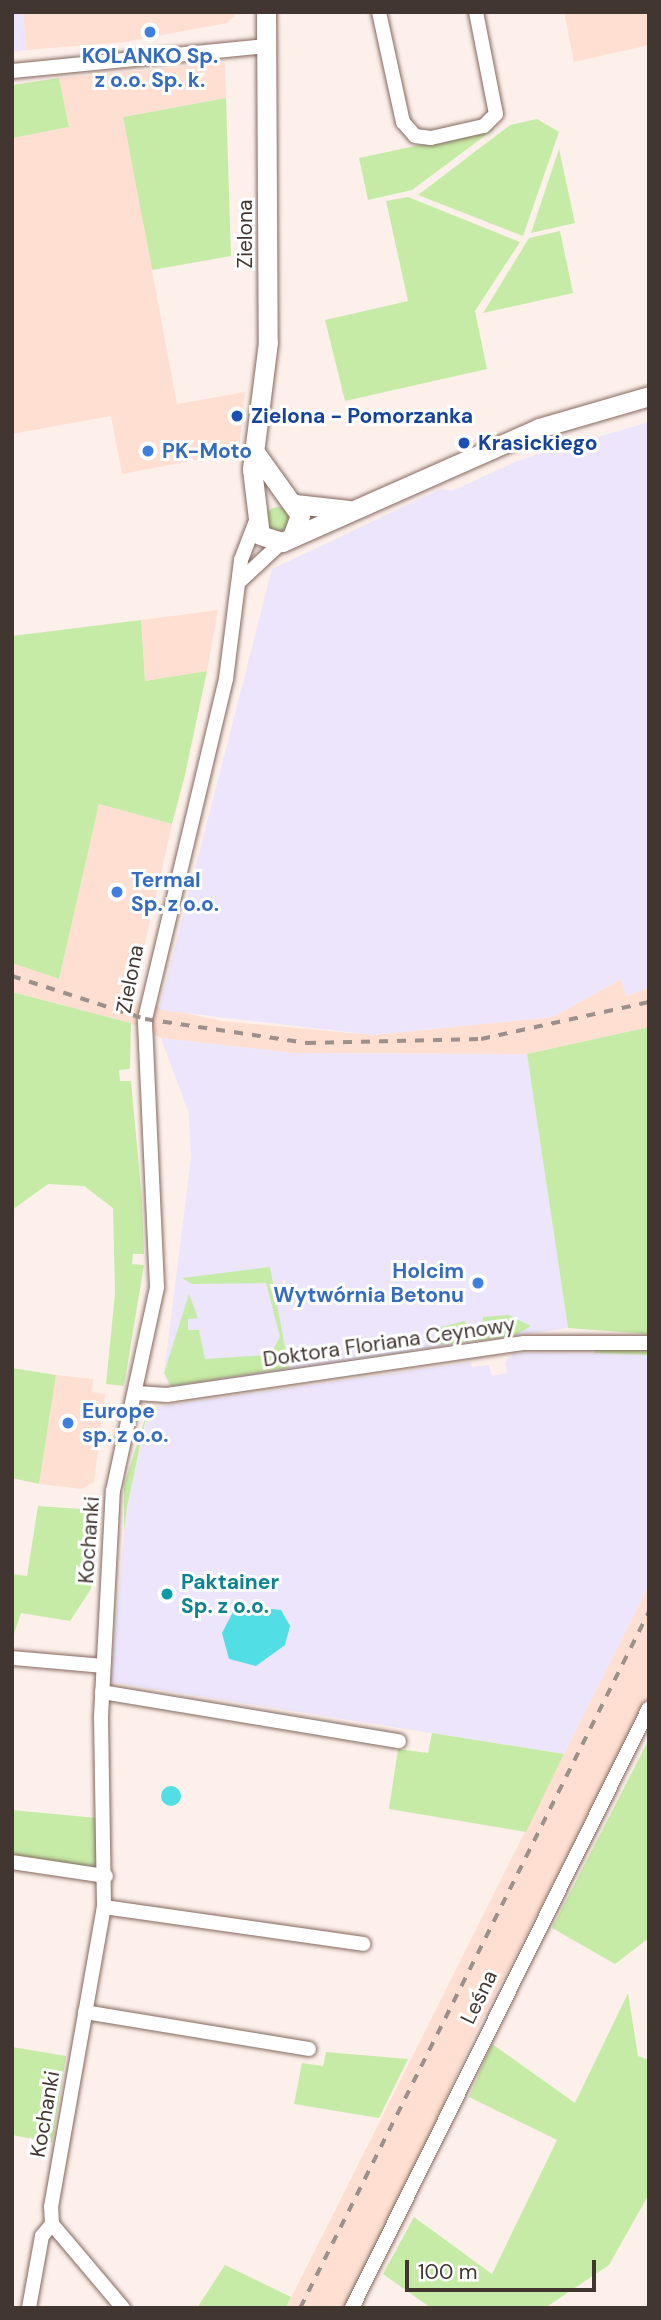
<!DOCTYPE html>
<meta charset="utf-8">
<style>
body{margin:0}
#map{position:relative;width:661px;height:2320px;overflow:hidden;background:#fdf0eb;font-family:"DM Sans",sans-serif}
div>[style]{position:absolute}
.built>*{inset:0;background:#ffdfd2}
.industrial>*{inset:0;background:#ece5fb}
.green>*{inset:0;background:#c6eba7}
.round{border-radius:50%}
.water>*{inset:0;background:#51dee4}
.roads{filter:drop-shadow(0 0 2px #84695e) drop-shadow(0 0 2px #84695e)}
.street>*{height:14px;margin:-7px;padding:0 7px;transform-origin:7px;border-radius:7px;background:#fff}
.secondary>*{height:19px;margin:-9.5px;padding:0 9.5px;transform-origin:9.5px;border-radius:9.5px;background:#fff}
.rail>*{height:3.5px;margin-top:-1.75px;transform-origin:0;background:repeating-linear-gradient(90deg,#9c908b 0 9px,transparent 0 18px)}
.dots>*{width:19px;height:19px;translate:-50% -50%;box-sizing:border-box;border:4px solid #fff;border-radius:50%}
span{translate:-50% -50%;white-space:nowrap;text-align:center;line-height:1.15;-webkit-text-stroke:6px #fff;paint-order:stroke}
.shop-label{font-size:21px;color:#366cbe;font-weight:700}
.left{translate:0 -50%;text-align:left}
.right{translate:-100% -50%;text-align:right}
.street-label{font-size:21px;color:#423631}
.transit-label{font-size:21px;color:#164399;font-weight:700}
.culture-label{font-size:21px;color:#0d838f;font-weight:700}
.frame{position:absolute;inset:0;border:14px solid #423631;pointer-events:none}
.scale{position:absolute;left:405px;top:2260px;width:191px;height:32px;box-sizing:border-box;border:4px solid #423631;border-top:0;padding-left:9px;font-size:21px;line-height:24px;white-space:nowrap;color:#423631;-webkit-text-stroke:5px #fff;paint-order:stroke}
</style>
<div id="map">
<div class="built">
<div style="clip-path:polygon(23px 12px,238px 12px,227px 23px,125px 42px,26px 50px)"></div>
<div style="clip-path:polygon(564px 12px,649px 12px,649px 45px,574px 62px)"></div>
<div style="clip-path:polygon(225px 63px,226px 98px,123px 117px,177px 404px,245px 392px,239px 452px,122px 474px,111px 416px,12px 434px,12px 138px,69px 127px,59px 78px)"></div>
<div style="clip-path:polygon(218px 610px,207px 671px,145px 681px,141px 620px)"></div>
<div style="clip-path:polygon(99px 804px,172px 824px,132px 1001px,221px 1021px,373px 1035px,553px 1017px,621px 979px,626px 996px,649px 988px,649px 1027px,527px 1054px,293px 1053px,161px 1038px,131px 1023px,12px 992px,12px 963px,59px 979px)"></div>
<div style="clip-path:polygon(56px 1375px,93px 1379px,92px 1392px,105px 1394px,94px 1482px,82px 1489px,39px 1484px)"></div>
<div style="clip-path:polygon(649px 1585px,649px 1699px,474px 2035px,399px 2205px,345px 2308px,286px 2308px)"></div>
</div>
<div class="industrial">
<div style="clip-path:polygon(12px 12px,23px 12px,26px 50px,12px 52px)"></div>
<div style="clip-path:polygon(649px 422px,649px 988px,626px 996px,621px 979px,553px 1017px,373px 1035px,159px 1010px,272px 569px,441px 489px,452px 491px,519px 460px)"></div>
<div style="clip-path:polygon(161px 1038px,293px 1053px,527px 1054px,568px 1328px,170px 1387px,164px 1373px,191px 1158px,189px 1114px)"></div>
<div style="clip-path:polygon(514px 1353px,649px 1354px,649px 1585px,564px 1754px,110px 1682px,127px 1507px,149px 1408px,471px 1362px,472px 1367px,489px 1365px,492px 1376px,507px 1373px,505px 1362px)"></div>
</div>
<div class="green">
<div style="clip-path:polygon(59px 78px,69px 127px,12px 138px,12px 85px)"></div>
<div style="clip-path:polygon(226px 98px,231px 256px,152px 270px,123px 117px)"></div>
<div style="clip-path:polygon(537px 119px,559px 132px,523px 236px,418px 195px,510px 125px)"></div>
<div style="clip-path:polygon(494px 129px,412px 190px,368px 200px,359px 158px)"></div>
<div style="clip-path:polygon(559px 149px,575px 223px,531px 233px)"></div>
<div style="clip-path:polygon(408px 197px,520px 242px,475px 311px,487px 369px,345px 401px,325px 320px,408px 301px,386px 201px)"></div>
<div style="clip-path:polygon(560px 231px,573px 293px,483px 313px,529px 238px)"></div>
<div class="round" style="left:266px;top:507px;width:24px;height:24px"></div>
<div style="clip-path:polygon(141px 620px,145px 681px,207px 671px,185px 775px,172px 824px,99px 804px,59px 979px,12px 963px,12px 636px)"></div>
<div style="clip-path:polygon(12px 992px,131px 1023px,130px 1069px,119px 1070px,120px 1081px,131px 1081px,142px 1201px,144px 1254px,133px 1254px,132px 1264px,144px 1265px,124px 1386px,106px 1384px,115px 1293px,113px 1208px,84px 1186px,48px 1184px,12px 1210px)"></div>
<div style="clip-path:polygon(649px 1027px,649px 1334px,568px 1328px,527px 1054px)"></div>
<div style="clip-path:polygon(270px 1267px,289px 1368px,171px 1386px,164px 1373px,189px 1294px,198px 1318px,188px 1319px,188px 1330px,199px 1330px,205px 1359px,270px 1355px,280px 1337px,266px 1283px,192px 1284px,182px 1278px)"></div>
<div style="clip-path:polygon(509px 1315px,531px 1326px,514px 1336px,441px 1345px,436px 1328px,465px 1321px,466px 1327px,482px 1325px,483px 1317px)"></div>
<div style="clip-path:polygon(595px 1345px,649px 1348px,649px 1355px,595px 1353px)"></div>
<div style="clip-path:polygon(12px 1368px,56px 1375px,39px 1484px,12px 1478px)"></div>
<div style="clip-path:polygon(148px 1409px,127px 1507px,124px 1532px,124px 1485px)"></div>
<div style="clip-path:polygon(38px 1506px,96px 1510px,91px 1589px,70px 1621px,21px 1613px,12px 1640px,12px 1574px,27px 1576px)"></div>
<div style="clip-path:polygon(432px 1733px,564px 1754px,526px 1832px,389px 1809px,398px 1749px,428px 1753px)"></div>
<div style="clip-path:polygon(649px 1739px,649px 1938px,615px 1964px,552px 1928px)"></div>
<div style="clip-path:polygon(12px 1810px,97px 1818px,97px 1863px,92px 1868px,12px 1855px)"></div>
<div style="clip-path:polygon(628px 1993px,638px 2056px,649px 2060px,649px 2194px,609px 2265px,545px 2308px,431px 2308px,383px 2274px,414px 2217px,492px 2274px,557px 2140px,469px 2097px,492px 2044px,575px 2103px)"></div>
<div style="clip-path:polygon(12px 2047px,66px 2056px,52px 2143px,12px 2135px)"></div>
<div style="clip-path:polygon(326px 2052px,408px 2059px,379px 2118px,294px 2104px,302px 2063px,323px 2066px)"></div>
<div style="clip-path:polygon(225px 2265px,291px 2297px,286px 2308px,197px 2308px)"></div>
</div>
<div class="water">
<div style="clip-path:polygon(253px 1607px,281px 1610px,290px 1626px,285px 1645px,256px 1666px,229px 1659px,222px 1633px,233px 1612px)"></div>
<div class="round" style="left:161px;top:1786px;width:20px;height:20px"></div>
</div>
<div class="roads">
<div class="street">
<div style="left:379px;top:12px;width:113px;rotate:77.7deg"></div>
<div style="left:403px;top:122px;width:18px;rotate:49deg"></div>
<div style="left:415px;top:136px;width:16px;rotate:7deg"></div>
<div style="left:431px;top:138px;width:54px;rotate:-12.8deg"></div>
<div style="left:484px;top:126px;width:17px;rotate:-45deg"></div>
<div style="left:496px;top:114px;width:104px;rotate:-101.1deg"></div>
<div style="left:12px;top:71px;width:254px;rotate:-5.6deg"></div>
<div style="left:241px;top:580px;width:56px;rotate:-42.8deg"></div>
<div style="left:137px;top:1393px;width:30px;rotate:4deg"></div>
<div style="left:167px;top:1395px;width:361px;rotate:-8.3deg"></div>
<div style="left:524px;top:1343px;width:125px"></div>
<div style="left:12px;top:1658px;width:91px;rotate:5deg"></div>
<div style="left:102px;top:1692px;width:301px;rotate:9.4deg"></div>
<div style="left:12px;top:1862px;width:95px;rotate:8.5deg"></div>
<div style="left:104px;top:1907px;width:262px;rotate:8.1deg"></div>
<div style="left:85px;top:2012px;width:227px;rotate:9.4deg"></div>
<div style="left:29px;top:2308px;width:73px;rotate:-79.8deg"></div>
<div style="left:42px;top:2236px;width:16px;rotate:-50deg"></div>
<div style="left:123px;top:2308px;width:110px;rotate:-130.2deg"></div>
<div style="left:52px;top:2224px;width:17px;rotate:-93deg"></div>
<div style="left:51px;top:2207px;width:305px;rotate:-80deg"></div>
<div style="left:104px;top:1907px;width:190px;rotate:-90.9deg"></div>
<div style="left:101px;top:1717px;width:226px;rotate:-87deg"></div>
<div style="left:113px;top:1491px;width:209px;rotate:-77.8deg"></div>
<div style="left:157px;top:1287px;width:268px;rotate:-92.6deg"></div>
<div style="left:145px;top:1019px;width:350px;rotate:-76.6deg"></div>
<div style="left:226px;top:679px;width:120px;rotate:-82.8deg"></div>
<div style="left:241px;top:560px;width:39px;rotate:-69deg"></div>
<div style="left:352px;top:2308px;width:669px;rotate:-63.66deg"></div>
</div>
<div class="secondary">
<div style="left:266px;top:12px;width:330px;rotate:89.7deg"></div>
<div style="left:268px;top:342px;width:128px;rotate:97.2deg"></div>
<div style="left:252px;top:469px;width:66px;rotate:83.1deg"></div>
<div style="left:260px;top:535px;width:23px;rotate:18deg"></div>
<div style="left:282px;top:542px;width:281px;rotate:-23.9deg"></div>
<div style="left:539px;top:428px;width:115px;rotate:-16.2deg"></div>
<div style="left:257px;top:455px;width:74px;rotate:54.4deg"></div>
<div style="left:300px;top:515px;width:23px;rotate:110deg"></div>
<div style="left:295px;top:504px;width:54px;rotate:6.3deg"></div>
</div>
</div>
<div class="rail">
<div style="left:12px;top:976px;width:140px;rotate:17.9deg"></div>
<div style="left:145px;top:1019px;width:164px;rotate:8.4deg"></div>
<div style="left:307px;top:1043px;width:174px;rotate:-1.3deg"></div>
<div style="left:481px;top:1039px;width:172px;rotate:-12.4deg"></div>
<div style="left:300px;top:2308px;width:779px;rotate:-63.4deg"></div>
</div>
<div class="dots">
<div style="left:150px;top:32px;background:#3f7fe0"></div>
<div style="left:237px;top:416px;background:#1a4fb4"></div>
<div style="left:464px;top:443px;background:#1a4fb4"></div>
<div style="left:148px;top:451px;background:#3f7fe0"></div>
<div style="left:117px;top:892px;background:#3f7fe0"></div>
<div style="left:478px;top:1283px;background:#3f7fe0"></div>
<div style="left:68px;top:1423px;background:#3f7fe0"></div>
<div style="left:167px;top:1594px;background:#0f9aa8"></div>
</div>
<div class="shop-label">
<span style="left:150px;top:68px">KOLANKO Sp.<br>z o.o. Sp. k.</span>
<span class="left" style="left:162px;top:451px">PK-Moto</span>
<span class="left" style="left:131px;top:892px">Termal<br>Sp. z o.o.</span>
<span class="right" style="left:464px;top:1283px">Holcim<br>Wytwórnia Betonu</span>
<span class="left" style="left:82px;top:1423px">Europe<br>sp. z o.o.</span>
</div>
<div class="street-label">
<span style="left:245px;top:234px;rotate:-90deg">Zielona</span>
<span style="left:130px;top:979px;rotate:-79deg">Zielona</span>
<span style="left:389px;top:1342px;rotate:-8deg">Doktora Floriana Ceynowy</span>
<span style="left:89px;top:1540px;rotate:-86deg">Kochanki</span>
<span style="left:479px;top:1997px;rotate:-64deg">Leśna</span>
<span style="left:45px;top:2114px;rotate:-80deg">Kochanki</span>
</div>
<div class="transit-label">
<span class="left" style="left:251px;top:416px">Zielona - Pomorzanka</span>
<span class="left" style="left:478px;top:443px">Krasickiego</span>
</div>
<div class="culture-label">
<span class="left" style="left:181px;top:1594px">Paktainer<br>Sp. z o.o.</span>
</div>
<div class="frame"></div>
<div class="scale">100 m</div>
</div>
